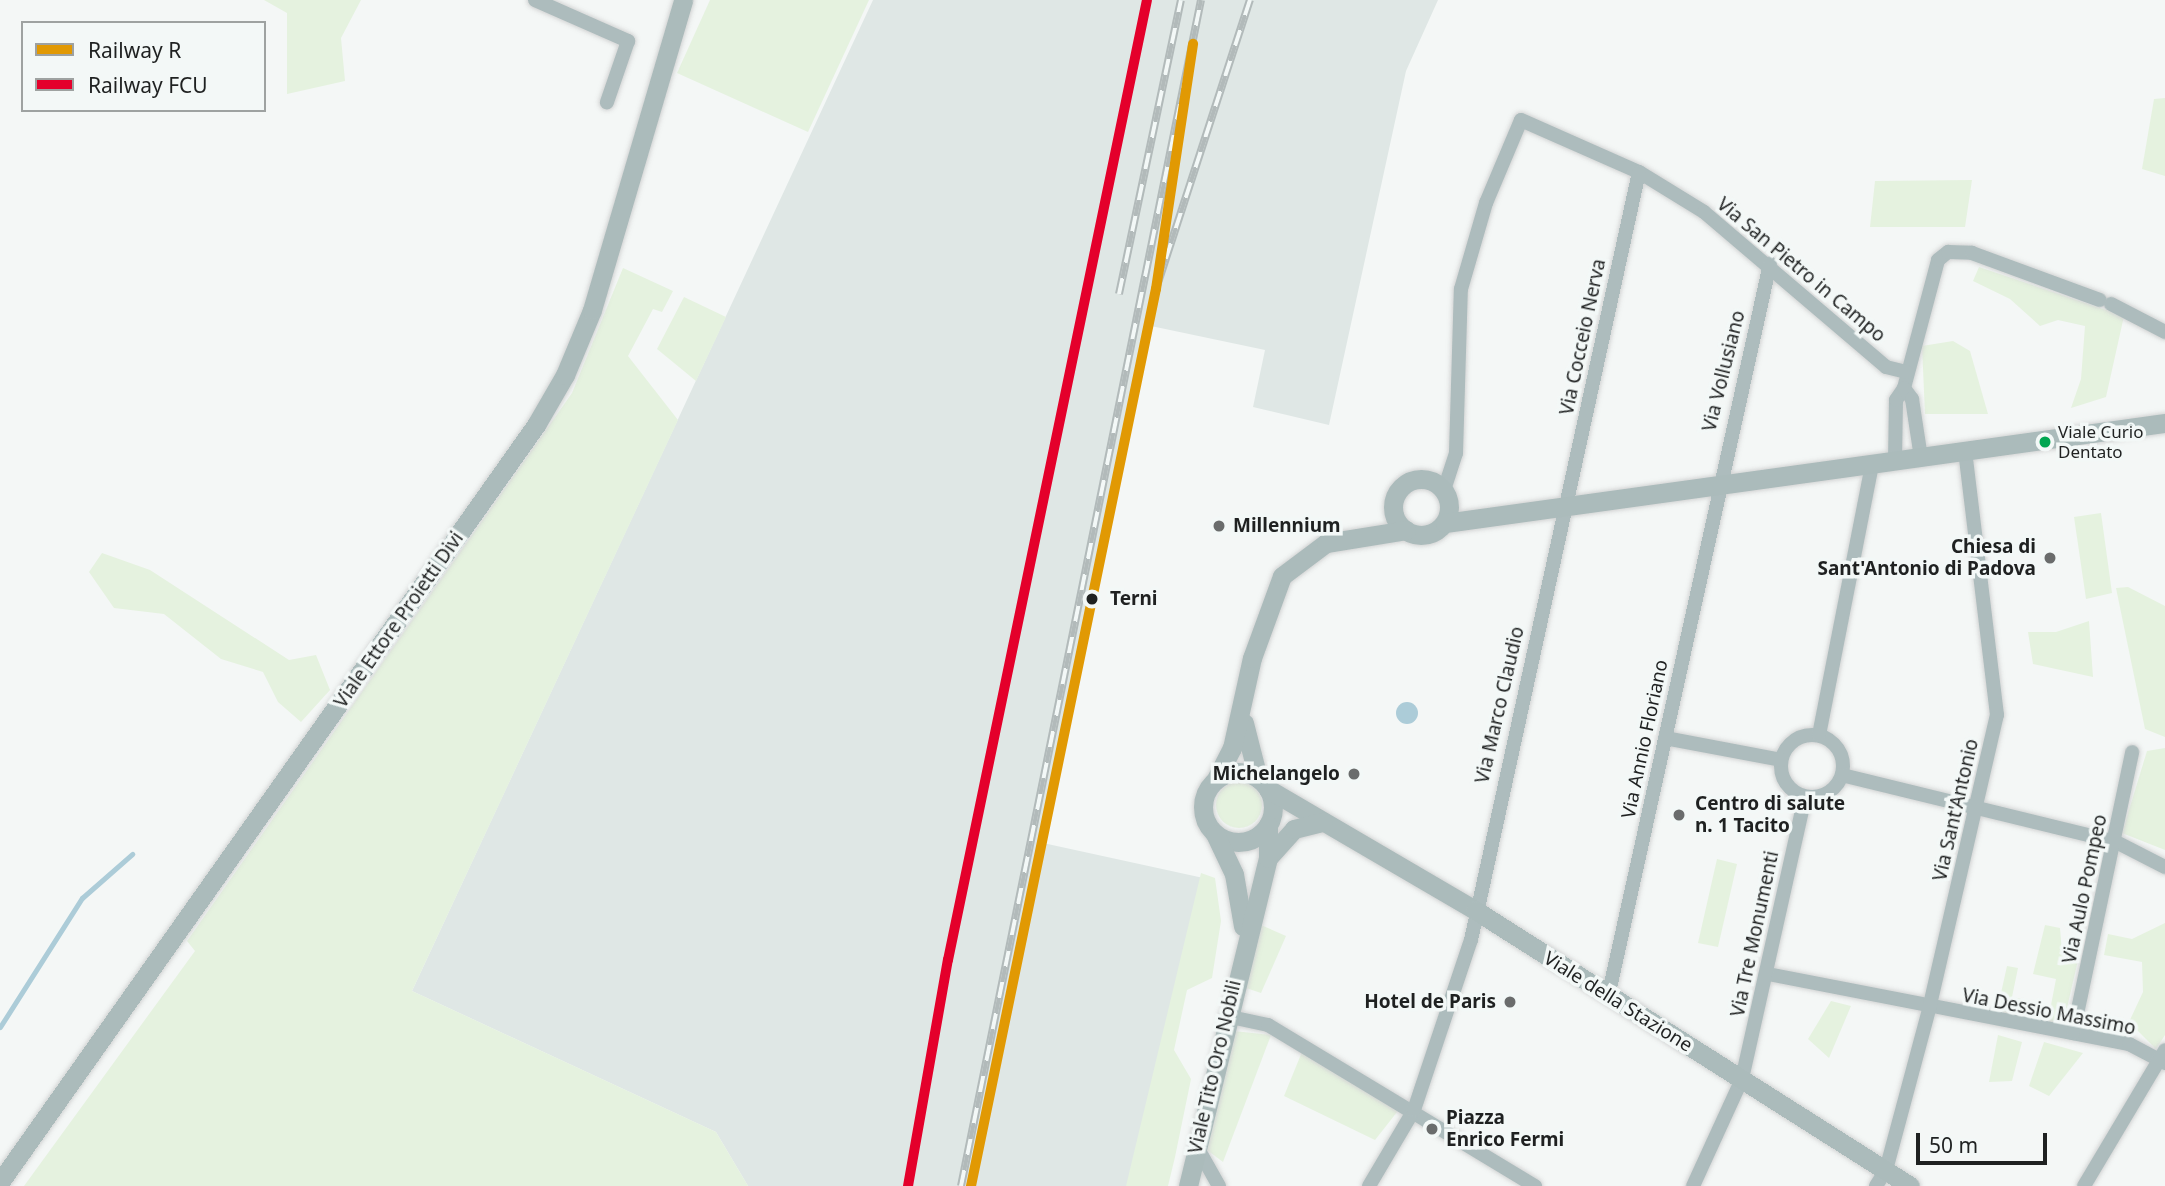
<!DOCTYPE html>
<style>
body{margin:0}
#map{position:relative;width:2165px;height:1186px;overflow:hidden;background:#f4f7f6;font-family:"Noto Sans",sans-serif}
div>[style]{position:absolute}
.built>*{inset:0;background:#dfe7e5}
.green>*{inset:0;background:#e5f2df}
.round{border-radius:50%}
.water>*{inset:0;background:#acccd8}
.stream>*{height:5px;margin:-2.5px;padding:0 2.5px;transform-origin:2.5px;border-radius:2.5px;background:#acccd8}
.roads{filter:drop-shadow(0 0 2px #d3d4d4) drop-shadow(0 0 2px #d3d4d4)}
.street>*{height:14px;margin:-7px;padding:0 7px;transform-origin:7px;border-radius:7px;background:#adbcbd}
.street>.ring{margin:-7px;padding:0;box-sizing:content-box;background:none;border:14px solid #adbcbd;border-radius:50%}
.secondary>*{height:19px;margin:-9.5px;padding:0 9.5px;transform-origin:9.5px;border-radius:9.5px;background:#abbbbb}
.secondary>.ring{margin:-9.5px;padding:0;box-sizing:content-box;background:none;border:19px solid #abbbbb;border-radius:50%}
.rail>*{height:8px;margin-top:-4px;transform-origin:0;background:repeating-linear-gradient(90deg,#f3f8f7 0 16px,#b2baba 0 32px);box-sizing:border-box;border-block:2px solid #b2baba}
.rail-1>*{height:10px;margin:-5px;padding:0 5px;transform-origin:5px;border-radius:5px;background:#e19903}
.rail-2>*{height:10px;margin:-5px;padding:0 5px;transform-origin:5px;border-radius:5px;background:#e4002b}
.dots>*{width:19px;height:19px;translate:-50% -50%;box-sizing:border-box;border:4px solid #f3f8f7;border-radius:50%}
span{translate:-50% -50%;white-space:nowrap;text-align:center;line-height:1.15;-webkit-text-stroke:7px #f3f8f7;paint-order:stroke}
.bus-label{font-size:17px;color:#1f2121}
.left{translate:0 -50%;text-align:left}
.street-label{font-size:19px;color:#1f2121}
.poi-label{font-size:19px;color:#1f2121;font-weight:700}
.right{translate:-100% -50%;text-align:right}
.stop-label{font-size:19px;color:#1f2121;font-weight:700}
.legend{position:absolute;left:21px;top:21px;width:245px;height:91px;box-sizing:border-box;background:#f3f8f7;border:2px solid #9ea2a1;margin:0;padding:9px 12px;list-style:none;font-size:21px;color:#1f2121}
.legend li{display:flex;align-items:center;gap:14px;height:35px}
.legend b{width:35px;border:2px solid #9ea2a1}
.scale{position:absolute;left:1916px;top:1133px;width:131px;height:32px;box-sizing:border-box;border:4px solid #1f2121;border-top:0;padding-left:9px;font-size:21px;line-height:24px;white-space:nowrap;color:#1f2121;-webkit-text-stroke:5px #f3f8f7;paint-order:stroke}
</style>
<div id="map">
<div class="built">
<div style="clip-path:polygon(873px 0,1438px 0,1406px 71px,1329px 425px,1253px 407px,1265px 350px,1151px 326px,1043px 843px,1208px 879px,1138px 1186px,748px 1186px,716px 1132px,412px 991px)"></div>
</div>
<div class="green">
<div style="clip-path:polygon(264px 0,361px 0,341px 38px,345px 81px,287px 94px,287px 13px)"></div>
<div style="clip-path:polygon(710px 0,869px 0,808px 132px,677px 73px)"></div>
<div style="clip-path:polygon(2165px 98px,2165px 176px,2142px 169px,2154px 99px)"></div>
<div style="clip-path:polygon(1972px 180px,1965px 227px,1870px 227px,1875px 181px)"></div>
<div style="clip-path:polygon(1979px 267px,2124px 316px,2106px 397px,2071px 408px,2081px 379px,2085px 326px,2058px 320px,2040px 326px,2010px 299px,1973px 281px)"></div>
<div style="clip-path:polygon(623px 268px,673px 291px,662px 312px,653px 309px,628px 356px,678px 420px,412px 991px,716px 1132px,748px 1186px,24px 1186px,195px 951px,187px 941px,572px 393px)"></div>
<div style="clip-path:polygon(684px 297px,726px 317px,696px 381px,657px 349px)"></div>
<div style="clip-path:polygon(1953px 341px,1970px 351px,1988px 414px,1925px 414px,1922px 346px)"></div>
<div style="clip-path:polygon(2101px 513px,2112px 593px,2086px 599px,2074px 517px)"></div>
<div style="clip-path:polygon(102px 553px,150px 570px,289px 660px,316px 655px,330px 690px,301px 722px,278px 702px,263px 672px,221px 659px,164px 614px,114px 608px,89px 572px)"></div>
<div style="clip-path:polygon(2128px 587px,2165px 606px,2165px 737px,2145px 729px,2116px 588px)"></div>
<div style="clip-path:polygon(2089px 621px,2093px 677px,2033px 664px,2028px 632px,2056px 632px)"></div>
<div style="clip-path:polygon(2165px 748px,2165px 850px,2122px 833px,2147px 751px)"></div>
<div class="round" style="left:1216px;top:782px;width:46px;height:46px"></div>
<div style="clip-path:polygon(1717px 859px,1737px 864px,1718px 947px,1698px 943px)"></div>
<div style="clip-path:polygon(1201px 873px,1215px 878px,1221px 921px,1212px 978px,1187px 990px,1174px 1050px,1191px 1079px,1175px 1157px,1168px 1186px,1126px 1186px)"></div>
<div style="clip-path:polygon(2165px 923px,2165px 1035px,2156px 1049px,2129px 1022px,2143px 992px,2142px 962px,2104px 955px,2108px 934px,2132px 939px)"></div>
<div style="clip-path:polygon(1261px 925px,1286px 936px,1261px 993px,1243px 987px)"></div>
<div style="clip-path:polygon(2045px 925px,2060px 928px,2062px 952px,2079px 956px,2063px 1025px,1997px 1011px,2007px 966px,2018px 968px,2012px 997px,2051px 1005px,2056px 979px,2033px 974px)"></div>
<div style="clip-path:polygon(1831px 1001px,1851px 1006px,1829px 1058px,1808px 1039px)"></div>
<div style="clip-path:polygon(1234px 1031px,1271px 1035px,1223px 1162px,1203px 1147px)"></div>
<div style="clip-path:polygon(1998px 1035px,2022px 1042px,2012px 1081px,1989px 1082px)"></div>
<div style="clip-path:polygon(2044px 1042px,2083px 1053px,2049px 1096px,2029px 1086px)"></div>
<div style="clip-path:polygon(1304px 1047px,1405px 1102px,1375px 1140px,1284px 1096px)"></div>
</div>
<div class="water">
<div class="round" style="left:1396px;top:702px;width:22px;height:22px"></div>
</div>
<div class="stream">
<div style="left:0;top:1027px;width:153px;rotate:-57.6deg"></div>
<div style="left:82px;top:898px;width:67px;rotate:-41.3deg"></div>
</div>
<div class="roads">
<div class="street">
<div style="left:535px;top:0;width:102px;rotate:23.8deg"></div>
<div style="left:628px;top:41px;width:65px;rotate:109deg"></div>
<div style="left:2111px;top:304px;width:61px;rotate:27.4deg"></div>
<div style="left:1904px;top:388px;width:132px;rotate:-75.1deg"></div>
<div style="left:1938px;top:260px;width:13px;rotate:-39deg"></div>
<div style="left:1948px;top:252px;width:24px;rotate:2deg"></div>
<div style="left:1972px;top:253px;width:136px;rotate:20.2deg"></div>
<div style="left:1895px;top:462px;width:62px;rotate:-89.1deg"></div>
<div style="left:1896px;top:400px;width:14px;rotate:-56deg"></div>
<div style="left:1904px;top:388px;width:14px;rotate:54deg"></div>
<div style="left:1912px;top:399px;width:60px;rotate:81.3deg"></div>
<div style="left:1444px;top:490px;width:39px;rotate:-72deg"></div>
<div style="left:1456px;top:453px;width:164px;rotate:-88.3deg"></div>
<div style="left:1461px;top:289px;width:90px;rotate:-73.8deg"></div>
<div style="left:1486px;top:203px;width:90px;rotate:-67.1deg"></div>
<div style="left:1521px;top:120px;width:129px;rotate:23.8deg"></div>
<div style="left:1639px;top:172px;width:76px;rotate:31.6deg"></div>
<div style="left:1704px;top:212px;width:239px;rotate:40.4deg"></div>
<div style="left:1886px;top:367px;width:21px;rotate:14deg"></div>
<div class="ring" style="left:1781px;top:735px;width:48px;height:48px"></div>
<div style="left:1819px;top:735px;width:275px;rotate:-78.9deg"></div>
<div style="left:1665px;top:738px;width:118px;rotate:10.7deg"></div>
<div style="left:1842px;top:775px;width:282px;rotate:13.7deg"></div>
<div style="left:2116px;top:842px;width:55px;rotate:27deg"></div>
<div style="left:1768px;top:974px;width:368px;rotate:11deg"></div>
<div style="left:2129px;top:1044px;width:41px;rotate:27.8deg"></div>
<div style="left:1608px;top:997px;width:751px;rotate:-77.54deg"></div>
<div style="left:1226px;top:1016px;width:43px;rotate:12.1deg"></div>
<div style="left:1268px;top:1025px;width:312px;rotate:31.1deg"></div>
<div style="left:2073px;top:1033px;width:287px;rotate:-78.1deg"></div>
<div style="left:1197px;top:1147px;width:45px;rotate:60.6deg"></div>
<div style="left:1369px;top:1186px;width:88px;rotate:-59.4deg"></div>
<div style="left:1414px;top:1110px;width:179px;rotate:-71.5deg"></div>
<div style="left:1471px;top:940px;width:786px;rotate:-77.66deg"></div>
<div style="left:1693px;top:1186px;width:118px;rotate:-65.4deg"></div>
<div style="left:1742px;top:1079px;width:289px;rotate:-77.4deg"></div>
<div style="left:1876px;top:1186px;width:19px;rotate:-58deg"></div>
<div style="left:1886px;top:1170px;width:167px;rotate:-75deg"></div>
<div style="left:1929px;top:1009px;width:302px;rotate:-77deg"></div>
<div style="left:1997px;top:715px;width:265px;rotate:-96.9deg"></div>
<div style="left:2084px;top:1186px;width:158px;rotate:-59.2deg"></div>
</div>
<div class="secondary">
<div class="ring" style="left:1393px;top:479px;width:37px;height:37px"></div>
<div style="left:1445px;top:523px;width:727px;rotate:-7.91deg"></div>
<div style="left:1244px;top:723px;width:57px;rotate:75.7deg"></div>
<div class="ring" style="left:1203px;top:772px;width:51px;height:51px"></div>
<div style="left:1216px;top:779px;width:35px;rotate:-63deg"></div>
<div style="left:1232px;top:748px;width:92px;rotate:-77.5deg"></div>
<div style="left:1252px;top:658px;width:87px;rotate:-69.9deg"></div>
<div style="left:1282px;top:576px;width:55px;rotate:-36.9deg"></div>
<div style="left:1326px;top:543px;width:81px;rotate:-9.2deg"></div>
<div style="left:1268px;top:789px;width:240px;rotate:30.3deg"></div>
<div style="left:1475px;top:910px;width:515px;rotate:32.39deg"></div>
<div style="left:1215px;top:834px;width:44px;rotate:64.6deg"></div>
<div style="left:1234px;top:874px;width:53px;rotate:80.2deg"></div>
<div style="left:1268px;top:858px;width:39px;rotate:-48deg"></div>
<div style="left:1294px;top:829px;width:30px;rotate:-14deg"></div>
<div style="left:0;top:1182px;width:928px;rotate:-54.7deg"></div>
<div style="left:536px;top:425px;width:58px;rotate:-59.9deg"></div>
<div style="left:565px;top:375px;width:70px;rotate:-67.4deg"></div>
<div style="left:592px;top:310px;width:323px;rotate:-73.6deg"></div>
<div style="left:1188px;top:1186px;width:338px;rotate:-76.3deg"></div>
<div style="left:1268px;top:858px;width:33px;rotate:-90deg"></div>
</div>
</div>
<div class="rail">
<div style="left:1156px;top:289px;width:304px;rotate:-72deg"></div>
<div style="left:1119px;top:294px;width:300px;rotate:-78.1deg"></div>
<div style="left:961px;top:1186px;width:1210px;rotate:-78.56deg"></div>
</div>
<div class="rail-1">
<div style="left:971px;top:1186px;width:916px;rotate:-78.35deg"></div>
<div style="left:1156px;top:289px;width:248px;rotate:-81.4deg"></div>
</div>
<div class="rail-2">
<div style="left:908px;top:1186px;width:230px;rotate:-80deg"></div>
<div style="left:948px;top:960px;width:980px;rotate:-78.29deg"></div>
</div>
<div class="dots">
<div style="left:2045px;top:442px;background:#00a651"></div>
<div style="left:1219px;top:526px;background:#6a6c6c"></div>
<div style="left:2050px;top:558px;background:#6a6c6c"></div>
<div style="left:1092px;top:599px;background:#1f2121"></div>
<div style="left:1354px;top:774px;background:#6a6c6c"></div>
<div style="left:1679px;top:815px;background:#6a6c6c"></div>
<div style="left:1510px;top:1002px;background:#6a6c6c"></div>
<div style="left:1432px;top:1129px;background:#6a6c6c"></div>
</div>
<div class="bus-label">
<span class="left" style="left:2058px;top:442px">Viale Curio<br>Dentato</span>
</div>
<div class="street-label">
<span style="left:1801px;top:270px;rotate:40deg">Via San Pietro in Campo</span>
<span style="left:1583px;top:337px;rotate:-78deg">Via Cocceio Nerva</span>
<span style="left:1724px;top:371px;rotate:-76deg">Via Vollusiano</span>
<span style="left:399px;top:620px;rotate:-55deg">Viale Ettore Proietti Divi</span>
<span style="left:1500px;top:705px;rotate:-77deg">Via Marco Claudio</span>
<span style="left:1645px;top:739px;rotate:-78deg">Via Annio Floriano</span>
<span style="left:1956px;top:810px;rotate:-77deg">Via Sant'Antonio</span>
<span style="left:2085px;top:889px;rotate:-78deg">Via Aulo Pompeo</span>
<span style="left:1755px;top:934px;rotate:-78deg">Via Tre Monumenti</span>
<span style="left:1618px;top:1002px;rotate:32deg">Viale della Stazione</span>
<span style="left:2049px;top:1012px;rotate:11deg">Via Dessio Massimo</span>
<span style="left:1215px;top:1067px;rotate:-77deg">Viale Tito Oro Nobili</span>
</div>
<div class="poi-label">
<span class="left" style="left:1233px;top:526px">Millennium</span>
<span class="right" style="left:2036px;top:558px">Chiesa di<br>Sant'Antonio di Padova</span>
<span class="right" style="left:1340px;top:774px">Michelangelo</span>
<span class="left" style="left:1695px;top:815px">Centro di salute<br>n. 1 Tacito</span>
<span class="right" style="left:1496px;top:1002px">Hotel de Paris</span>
<span class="left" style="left:1446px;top:1129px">Piazza<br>Enrico Fermi</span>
</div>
<div class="stop-label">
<span class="left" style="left:1110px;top:599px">Terni</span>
</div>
<ul class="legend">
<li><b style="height:9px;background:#e19903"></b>Railway R</li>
<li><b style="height:9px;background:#e4002b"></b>Railway FCU</li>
</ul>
<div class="scale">50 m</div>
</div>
